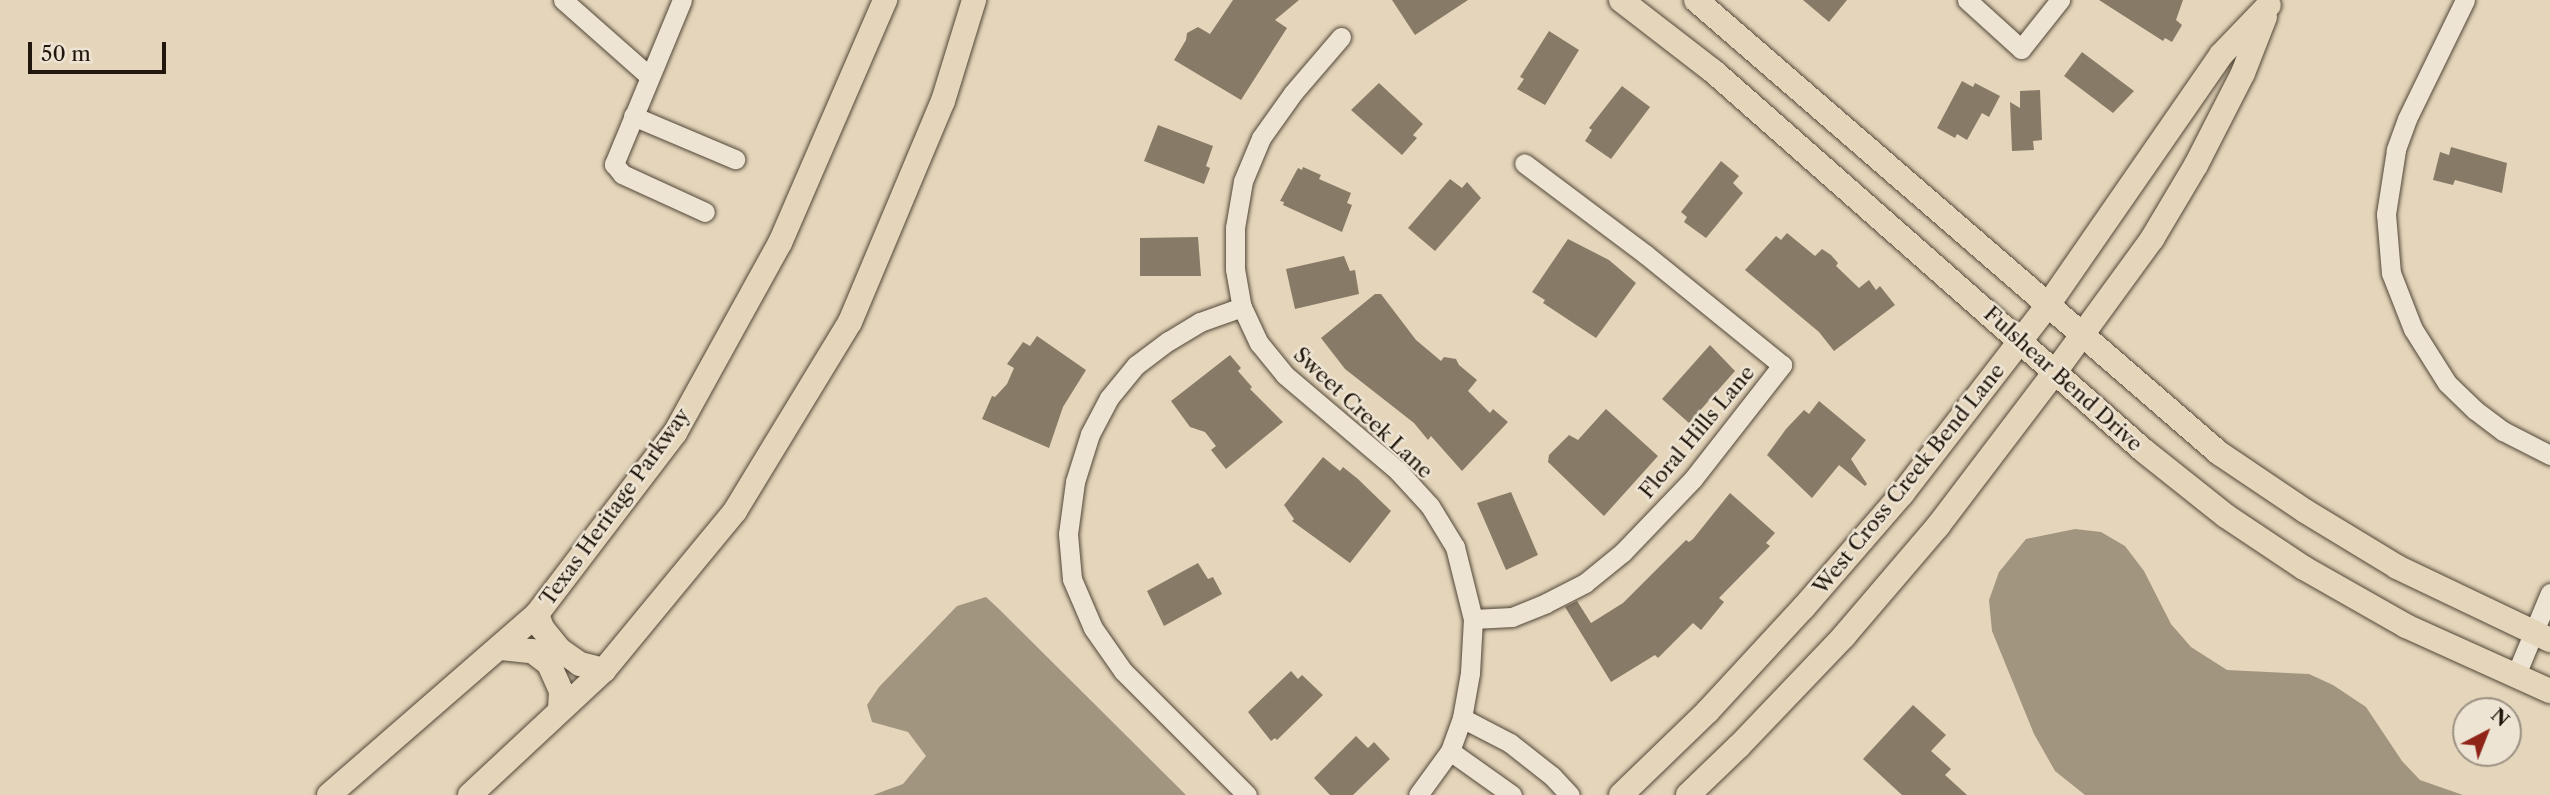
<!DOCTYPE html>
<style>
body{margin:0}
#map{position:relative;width:2550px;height:795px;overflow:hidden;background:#e5d6bb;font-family:"Libre Caslon Text",serif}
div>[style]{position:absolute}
.water>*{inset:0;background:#a29580}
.building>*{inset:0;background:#877a67}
.roads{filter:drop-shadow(0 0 2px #524738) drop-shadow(0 0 2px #524738)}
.minor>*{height:19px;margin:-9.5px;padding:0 9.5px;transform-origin:9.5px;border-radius:9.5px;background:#eee4d3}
.major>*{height:24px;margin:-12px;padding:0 12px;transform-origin:12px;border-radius:12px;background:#e5d6bb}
span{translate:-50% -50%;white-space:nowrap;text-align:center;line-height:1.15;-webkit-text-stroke:5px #eee4d3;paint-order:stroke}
.street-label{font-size:21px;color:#21170d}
.north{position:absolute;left:2452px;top:697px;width:70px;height:70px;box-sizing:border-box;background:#eee4d3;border:2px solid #9c9284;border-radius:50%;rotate:42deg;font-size:19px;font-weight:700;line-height:28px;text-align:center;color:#21170d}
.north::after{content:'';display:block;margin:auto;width:24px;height:32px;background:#8f2418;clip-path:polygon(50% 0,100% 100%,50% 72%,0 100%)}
.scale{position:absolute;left:28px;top:42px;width:138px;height:32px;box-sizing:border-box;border:4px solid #21170d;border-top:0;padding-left:9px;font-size:21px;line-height:24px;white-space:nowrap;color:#21170d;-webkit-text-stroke:5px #eee4d3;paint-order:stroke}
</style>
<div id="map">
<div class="water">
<div style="clip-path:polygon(2075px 529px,2101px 532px,2125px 546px,2144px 571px,2171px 624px,2191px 647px,2227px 670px,2309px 674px,2333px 685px,2366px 707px,2402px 761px,2420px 780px,2463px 795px,2085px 795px,2055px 771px,2034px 734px,1992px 631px,1989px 600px,1999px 572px,2026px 539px)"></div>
<div style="clip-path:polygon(986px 597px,1000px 610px,1186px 795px,873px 795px,903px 784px,926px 756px,908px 732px,872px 722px,867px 705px,879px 687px,957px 606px)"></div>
</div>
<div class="building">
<div style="clip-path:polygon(1233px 0,1299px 0,1275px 20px,1287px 28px,1241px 100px,1174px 60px,1186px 40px,1187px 33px,1198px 27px,1210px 34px)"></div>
<div style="clip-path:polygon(1392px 0,1468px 0,1415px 35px)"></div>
<div style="clip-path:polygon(1803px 0,1847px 0,1829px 22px)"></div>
<div style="clip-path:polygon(2099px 0,2183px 0,2176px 20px,2182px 25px,2172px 42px,2165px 38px,2163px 41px)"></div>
<div style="clip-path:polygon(1549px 31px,1579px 50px,1545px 105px,1517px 89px,1524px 79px,1520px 77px)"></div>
<div style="clip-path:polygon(2082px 52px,2134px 91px,2113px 113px,2064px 76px)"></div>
<div style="clip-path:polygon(1962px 81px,1973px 87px,1975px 83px,2000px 96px,1989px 117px,1982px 113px,1967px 140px,1957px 134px,1955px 138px,1937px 128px)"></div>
<div style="clip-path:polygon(1379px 83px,1423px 124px,1413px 135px,1417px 138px,1402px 155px,1351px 110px)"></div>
<div style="clip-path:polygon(1622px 86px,1650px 107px,1611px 159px,1585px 141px,1592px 130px,1589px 128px)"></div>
<div style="clip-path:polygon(2040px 90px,2042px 140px,2033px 141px,2034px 150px,2012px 151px,2010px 102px,2020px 108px,2020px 91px)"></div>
<div style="clip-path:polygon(1158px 125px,1213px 146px,1206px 166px,1210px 168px,1204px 184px,1144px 161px)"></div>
<div style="clip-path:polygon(2451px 147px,2507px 163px,2502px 193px,2455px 180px,2453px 185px,2433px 180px,2440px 152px,2449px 155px)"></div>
<div style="clip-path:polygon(1721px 161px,1739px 176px,1733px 183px,1743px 193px,1706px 238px,1684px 222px,1687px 217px,1681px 212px)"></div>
<div style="clip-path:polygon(1303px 167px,1321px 175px,1319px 179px,1351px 193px,1347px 203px,1352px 205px,1342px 232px,1283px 205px,1284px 202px,1280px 201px,1298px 168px,1302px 170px)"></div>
<div style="clip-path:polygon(1450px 179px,1462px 188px,1467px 182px,1481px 198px,1435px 251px,1408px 228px)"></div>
<div style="clip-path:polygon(1787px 233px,1815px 256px,1822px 249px,1831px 255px,1838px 263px,1836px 266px,1859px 288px,1869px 280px,1876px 290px,1880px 286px,1895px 305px,1834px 351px,1819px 332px,1745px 270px,1776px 236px,1781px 240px)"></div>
<div style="clip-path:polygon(1198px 237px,1201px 276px,1140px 276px,1140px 238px)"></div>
<div style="clip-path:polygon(1568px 239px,1609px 260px,1636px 283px,1596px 338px,1543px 303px,1545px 300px,1532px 292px)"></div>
<div style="clip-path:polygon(1344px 256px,1350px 271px,1355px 270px,1359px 294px,1295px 309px,1286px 269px)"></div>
<div style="clip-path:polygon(1375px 294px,1381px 294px,1416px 340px,1441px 361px,1444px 357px,1456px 359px,1459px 365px,1477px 380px,1468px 391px,1490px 413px,1493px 409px,1508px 422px,1462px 471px,1431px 436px,1428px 440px,1414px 423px,1345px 369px,1321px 338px)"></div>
<div style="clip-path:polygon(1037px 336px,1086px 370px,1063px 407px,1049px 448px,982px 419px,992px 396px,995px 397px,1007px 384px,1014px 368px,1007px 364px,1023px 342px,1030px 346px)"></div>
<div style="clip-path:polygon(1710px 345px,1735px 371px,1689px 423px,1662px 399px)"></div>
<div style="clip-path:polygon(1230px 355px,1241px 368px,1238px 371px,1252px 387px,1250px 389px,1283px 422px,1226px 469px,1211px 450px,1216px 446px,1205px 432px,1190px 427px,1171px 401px)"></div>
<div style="clip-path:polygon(1819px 401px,1866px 440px,1851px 459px,1867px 484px,1865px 486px,1839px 465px,1812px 498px,1767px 455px,1786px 429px,1804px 410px,1809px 414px)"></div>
<div style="clip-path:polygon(1606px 409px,1658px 456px,1604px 516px,1548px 462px,1549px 455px,1569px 435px,1578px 440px)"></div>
<div style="clip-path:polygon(1323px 457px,1340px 471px,1343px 467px,1358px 479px,1391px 511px,1350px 563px,1292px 521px,1294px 519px,1284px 505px)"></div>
<div style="clip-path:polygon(1511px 492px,1538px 555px,1506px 570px,1477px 503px)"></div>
<div style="clip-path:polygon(1730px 493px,1775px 533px,1766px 543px,1770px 546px,1719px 598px,1724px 602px,1701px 630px,1693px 623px,1658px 658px,1655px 655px,1611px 682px,1565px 607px,1577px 601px,1591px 623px,1623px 603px,1686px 540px,1689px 542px,1693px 539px)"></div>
<div style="clip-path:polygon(1198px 563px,1208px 579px,1213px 577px,1222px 594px,1164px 626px,1147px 591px)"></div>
<div style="clip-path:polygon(1291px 671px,1298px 679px,1302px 675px,1323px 695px,1277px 740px,1275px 738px,1271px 741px,1248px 712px)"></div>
<div style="clip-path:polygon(1913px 705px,1946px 735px,1931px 751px,1951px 769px,1945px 775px,1967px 795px,1902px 795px,1863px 759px)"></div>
<div style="clip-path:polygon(1356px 736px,1368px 748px,1374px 742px,1390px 759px,1353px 795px,1330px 795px,1314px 778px)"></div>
</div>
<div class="roads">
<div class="minor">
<div style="left:563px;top:0;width:115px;rotate:41.5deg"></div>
<div style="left:682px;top:0;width:178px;rotate:112.5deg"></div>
<div style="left:614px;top:164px;width:13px;rotate:51deg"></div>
<div style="left:622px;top:174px;width:91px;rotate:24.6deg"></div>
<div style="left:1967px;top:0;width:73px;rotate:42.2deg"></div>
<div style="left:2021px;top:49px;width:63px;rotate:-51.5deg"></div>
<div style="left:2465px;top:0;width:132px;rotate:116deg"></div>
<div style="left:2407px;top:119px;width:33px;rotate:110deg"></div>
<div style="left:2396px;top:150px;width:65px;rotate:98.9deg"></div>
<div style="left:2386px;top:214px;width:59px;rotate:85.2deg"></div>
<div style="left:2391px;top:273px;width:60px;rotate:68.6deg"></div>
<div style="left:2413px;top:329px;width:64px;rotate:57.8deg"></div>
<div style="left:2447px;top:383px;width:39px;rotate:44deg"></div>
<div style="left:2475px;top:410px;width:35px;rotate:37deg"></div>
<div style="left:2503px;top:431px;width:53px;rotate:27.1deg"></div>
<div style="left:1341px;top:37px;width:74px;rotate:130.6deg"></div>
<div style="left:1293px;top:93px;width:55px;rotate:125.4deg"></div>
<div style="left:1261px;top:138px;width:47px;rotate:112.7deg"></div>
<div style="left:1243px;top:181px;width:48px;rotate:99.7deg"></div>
<div style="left:1235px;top:228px;width:41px;rotate:90deg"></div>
<div style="left:1235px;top:269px;width:39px;rotate:80deg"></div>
<div style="left:1242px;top:307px;width:40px;rotate:65deg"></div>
<div style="left:1259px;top:343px;width:41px;rotate:50.9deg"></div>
<div style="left:1285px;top:375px;width:148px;rotate:40.3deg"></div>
<div style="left:1398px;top:471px;width:47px;rotate:47.6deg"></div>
<div style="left:1430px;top:506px;width:48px;rotate:58.6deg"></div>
<div style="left:1455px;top:547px;width:74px;rotate:76deg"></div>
<div style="left:1473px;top:619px;width:54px;rotate:93.2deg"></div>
<div style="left:1470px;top:673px;width:46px;rotate:100.1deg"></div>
<div style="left:1462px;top:718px;width:35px;rotate:110deg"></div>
<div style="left:1450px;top:751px;width:54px;rotate:126deg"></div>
<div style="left:633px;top:116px;width:111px;rotate:22.9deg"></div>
<div style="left:1242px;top:307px;width:45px;rotate:160.3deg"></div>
<div style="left:1200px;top:322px;width:37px;rotate:149deg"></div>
<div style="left:1168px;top:341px;width:40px;rotate:143deg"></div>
<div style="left:1136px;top:365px;width:43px;rotate:129.3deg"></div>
<div style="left:1109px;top:398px;width:41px;rotate:117.8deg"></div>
<div style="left:1090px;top:434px;width:50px;rotate:107.4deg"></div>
<div style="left:1075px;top:482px;width:52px;rotate:97.7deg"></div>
<div style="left:1068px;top:534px;width:45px;rotate:84.9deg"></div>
<div style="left:1072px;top:579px;width:53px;rotate:66.8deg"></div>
<div style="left:1093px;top:628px;width:52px;rotate:55.1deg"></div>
<div style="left:1123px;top:671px;width:175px;rotate:45deg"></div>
<div style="left:1473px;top:619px;width:39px;rotate:-3deg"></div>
<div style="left:1512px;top:617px;width:37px;rotate:-22deg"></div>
<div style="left:1546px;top:603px;width:44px;rotate:-27.1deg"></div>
<div style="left:1585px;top:583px;width:49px;rotate:-39.2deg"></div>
<div style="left:1623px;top:552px;width:101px;rotate:-46.2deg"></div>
<div style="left:1693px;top:479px;width:145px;rotate:-52deg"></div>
<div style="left:1782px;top:365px;width:176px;rotate:-141deg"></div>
<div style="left:1645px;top:254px;width:151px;rotate:-143.1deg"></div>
<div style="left:2515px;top:677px;width:91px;rotate:-67.4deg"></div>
<div style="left:1462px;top:718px;width:54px;rotate:27.5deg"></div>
<div style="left:1510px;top:743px;width:53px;rotate:38.2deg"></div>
<div style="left:1552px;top:776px;width:26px;rotate:47deg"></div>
<div style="left:1450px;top:751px;width:76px;rotate:35.4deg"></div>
</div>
<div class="major">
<div style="left:1621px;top:0;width:116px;rotate:37.7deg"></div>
<div style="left:1713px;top:71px;width:573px;rotate:41.39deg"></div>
<div style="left:2143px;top:450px;width:106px;rotate:38.5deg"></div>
<div style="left:2226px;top:516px;width:94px;rotate:33.7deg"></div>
<div style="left:2304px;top:568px;width:117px;rotate:29.6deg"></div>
<div style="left:2406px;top:626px;width:158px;rotate:24.3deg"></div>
<div style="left:1696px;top:0;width:692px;rotate:40.9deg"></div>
<div style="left:2219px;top:453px;width:104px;rotate:34deg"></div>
<div style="left:2305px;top:511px;width:108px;rotate:31.3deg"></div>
<div style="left:2397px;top:567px;width:170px;rotate:25.5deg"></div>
<div style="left:537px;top:614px;width:15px;rotate:70deg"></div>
<div style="left:542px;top:628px;width:28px;rotate:51deg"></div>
<div style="left:560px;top:650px;width:24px;rotate:35deg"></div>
<div style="left:580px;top:664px;width:25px;rotate:14deg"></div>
<div style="left:501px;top:648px;width:31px;rotate:6deg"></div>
<div style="left:532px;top:651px;width:21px;rotate:37deg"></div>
<div style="left:549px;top:664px;width:30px;rotate:66deg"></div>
<div style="left:561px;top:691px;width:19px;rotate:93deg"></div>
<div style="left:329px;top:795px;width:276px;rotate:-41deg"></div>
<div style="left:537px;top:614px;width:228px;rotate:-52.7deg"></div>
<div style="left:675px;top:433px;width:217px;rotate:-61.1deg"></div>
<div style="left:780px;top:243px;width:265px;rotate:-66.6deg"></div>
<div style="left:470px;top:795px;width:183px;rotate:-43deg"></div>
<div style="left:604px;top:670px;width:206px;rotate:-50.5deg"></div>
<div style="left:735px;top:511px;width:221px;rotate:-58.7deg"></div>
<div style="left:850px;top:322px;width:240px;rotate:-67.2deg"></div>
<div style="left:943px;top:101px;width:106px;rotate:-72.9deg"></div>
<div style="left:1621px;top:795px;width:120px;rotate:-44deg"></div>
<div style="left:1707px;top:712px;width:143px;rotate:-47.3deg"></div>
<div style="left:1804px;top:607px;width:150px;rotate:-49.1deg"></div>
<div style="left:1902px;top:494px;width:239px;rotate:-52.3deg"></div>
<div style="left:2048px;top:305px;width:304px;rotate:-55.3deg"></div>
<div style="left:2221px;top:55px;width:69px;rotate:-46.2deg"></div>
<div style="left:1688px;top:795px;width:71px;rotate:-43.9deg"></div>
<div style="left:1739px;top:746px;width:152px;rotate:-46.3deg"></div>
<div style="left:1844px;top:636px;width:145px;rotate:-49.5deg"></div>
<div style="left:1938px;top:526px;width:193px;rotate:-52.8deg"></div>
<div style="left:2055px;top:372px;width:165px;rotate:-53.9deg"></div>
<div style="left:2152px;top:239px;width:86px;rotate:-59.3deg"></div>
<div style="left:2196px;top:165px;width:103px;rotate:-62.9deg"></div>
<div style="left:2243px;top:73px;width:60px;rotate:-68.6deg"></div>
</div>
</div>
<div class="street-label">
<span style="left:2063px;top:379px;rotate:42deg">Fulshear Bend Drive</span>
<span style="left:1363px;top:413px;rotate:43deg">Sweet Creek Lane</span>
<span style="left:1697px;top:432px;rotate:-50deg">Floral Hills Lane</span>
<span style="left:1909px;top:479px;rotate:-51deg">West Cross Creek Bend Lane</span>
<span style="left:615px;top:507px;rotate:-54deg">Texas Heritage Parkway</span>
</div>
<div class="north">N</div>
<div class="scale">50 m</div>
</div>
